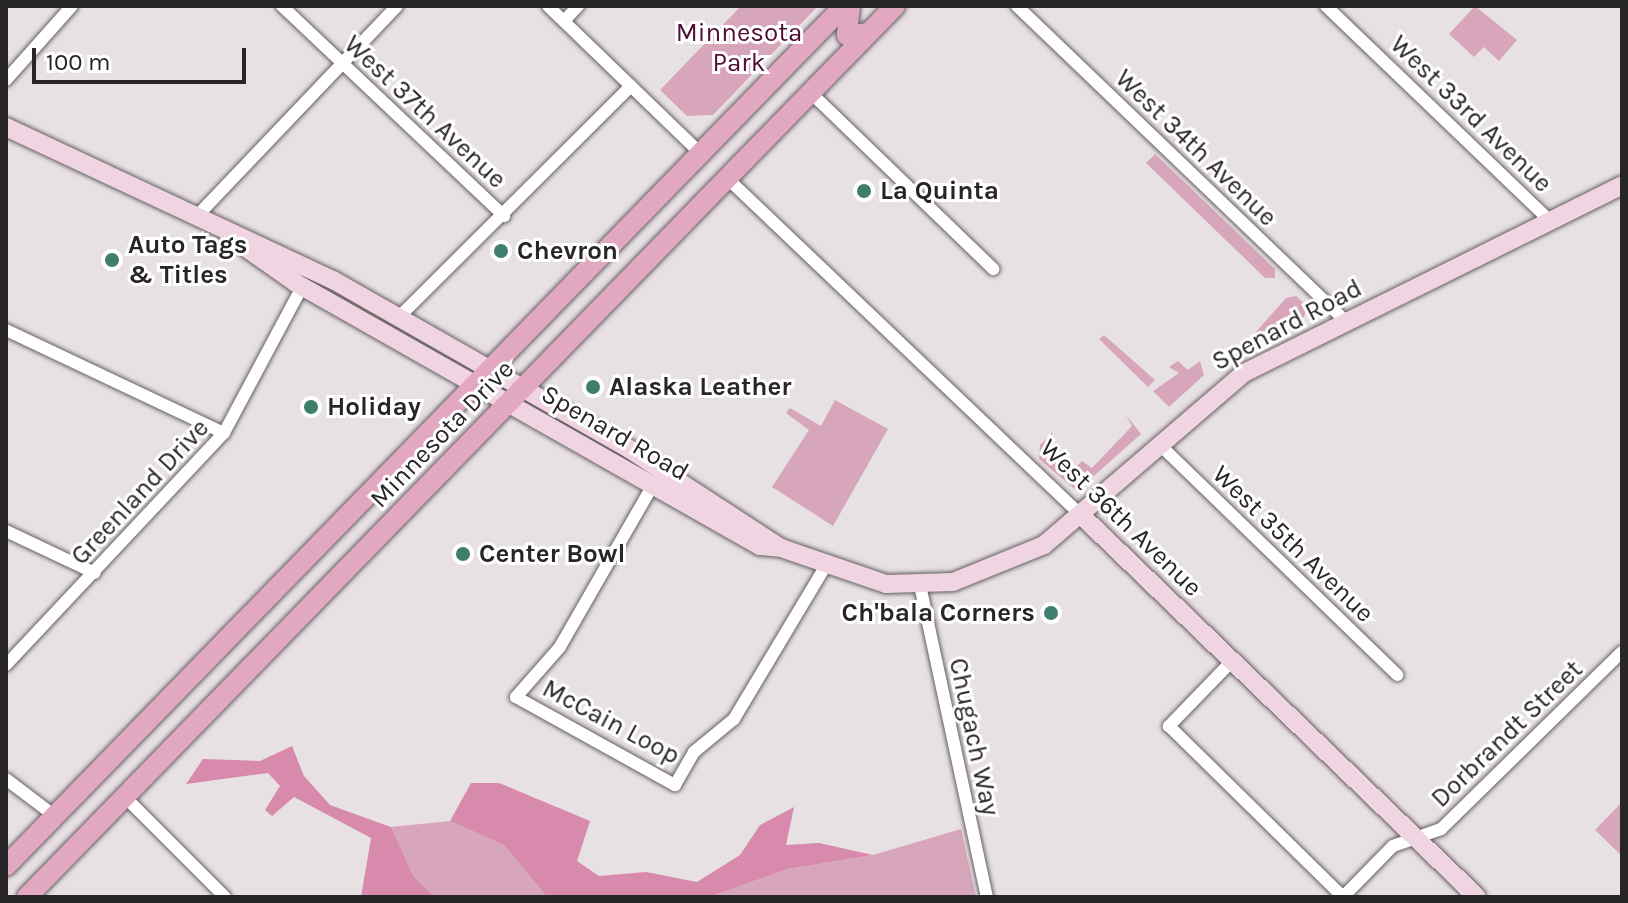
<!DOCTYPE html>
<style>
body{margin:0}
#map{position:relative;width:1628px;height:903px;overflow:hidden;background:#e8e1e4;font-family:Karla,sans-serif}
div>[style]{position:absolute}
.green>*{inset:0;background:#d7a6ba}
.forest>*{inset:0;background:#d78aac}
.roads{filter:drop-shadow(0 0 2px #666062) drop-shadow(0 0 2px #666062)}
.minor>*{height:12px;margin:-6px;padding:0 6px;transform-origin:6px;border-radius:6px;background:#fff}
.secondary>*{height:18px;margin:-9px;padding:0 9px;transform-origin:9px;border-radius:9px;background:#f0d4e1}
.primary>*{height:20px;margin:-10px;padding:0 10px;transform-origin:10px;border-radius:10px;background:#e2a8c2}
.dots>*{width:22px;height:22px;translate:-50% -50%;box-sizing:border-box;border:4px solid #fff;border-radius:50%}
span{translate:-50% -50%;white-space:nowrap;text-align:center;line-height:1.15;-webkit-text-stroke:6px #fff;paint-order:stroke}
.park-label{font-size:26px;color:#510c32}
.street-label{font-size:26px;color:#282526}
.poi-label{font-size:26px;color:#282526;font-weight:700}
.left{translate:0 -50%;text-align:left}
.right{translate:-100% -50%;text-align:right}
.frame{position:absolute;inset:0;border:8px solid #282526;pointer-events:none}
.scale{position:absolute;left:32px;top:48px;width:214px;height:36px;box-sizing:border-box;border:4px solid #282526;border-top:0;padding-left:10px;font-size:24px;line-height:28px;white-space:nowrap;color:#282526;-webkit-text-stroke:6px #fff;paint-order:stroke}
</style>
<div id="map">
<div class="green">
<div style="clip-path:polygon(741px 6px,818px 6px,713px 115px,687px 116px,660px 90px)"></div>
<div style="clip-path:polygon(1475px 6px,1517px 40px,1499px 61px,1484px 47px,1474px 57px,1449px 34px)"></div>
<div style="clip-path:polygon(1155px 154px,1275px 269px,1275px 278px,1265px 278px,1146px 163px)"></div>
<div style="clip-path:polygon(1296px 296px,1307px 306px,1304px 317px,1246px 343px,1286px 298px)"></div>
<div style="clip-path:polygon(1104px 335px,1155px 380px,1148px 387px,1099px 339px)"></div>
<div style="clip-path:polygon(1178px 361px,1188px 370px,1200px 361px,1204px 375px,1169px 407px,1153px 391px,1179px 373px,1169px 367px)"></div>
<div style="clip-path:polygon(835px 400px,888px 429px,833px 526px,772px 487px,809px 430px,786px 413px,790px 408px,821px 426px)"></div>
<div style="clip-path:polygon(1126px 415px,1141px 434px,1077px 491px,1039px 459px,1040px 445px,1053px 432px,1049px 443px,1075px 468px,1082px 461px,1092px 468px,1132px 426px)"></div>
<div style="clip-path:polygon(1622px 802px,1622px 856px,1595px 830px)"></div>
<div style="clip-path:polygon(450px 821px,504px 845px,547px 897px,435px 897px,414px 877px,391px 827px)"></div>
<div style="clip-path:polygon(961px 829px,976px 897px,709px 897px,788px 869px,873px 855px)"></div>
</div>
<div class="forest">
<div style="clip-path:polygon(292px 746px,304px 776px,330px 805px,391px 827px,414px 877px,435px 897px,361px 897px,371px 838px,294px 797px,272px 816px,265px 810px,280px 786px,268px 773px,186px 784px,203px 759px,260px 761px)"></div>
<div style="clip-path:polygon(471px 783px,499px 783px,590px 821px,577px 861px,599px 876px,646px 872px,697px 882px,740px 855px,760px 825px,794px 807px,786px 845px,819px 843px,873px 855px,788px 869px,709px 897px,547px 897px,504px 845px,450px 821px)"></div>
</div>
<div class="roads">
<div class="minor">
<div style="left:282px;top:6px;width:306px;rotate:43.4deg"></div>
<div style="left:548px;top:6px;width:211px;rotate:44deg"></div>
<div style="left:1017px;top:6px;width:456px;rotate:43.8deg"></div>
<div style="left:1326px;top:6px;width:310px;rotate:43.8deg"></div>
<div style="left:564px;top:21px;width:21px;rotate:-47deg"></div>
<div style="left:6px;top:80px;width:99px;rotate:-48.3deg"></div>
<div style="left:810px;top:92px;width:255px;rotate:44deg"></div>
<div style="left:727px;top:178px;width:492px;rotate:43.6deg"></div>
<div style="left:197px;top:216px;width:290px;rotate:-46.4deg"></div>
<div style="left:400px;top:316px;width:326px;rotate:-44.9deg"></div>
<div style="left:6px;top:330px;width:241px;rotate:25.3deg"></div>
<div style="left:1159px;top:444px;width:332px;rotate:44.1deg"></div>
<div style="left:653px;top:485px;width:187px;rotate:119.9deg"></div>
<div style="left:560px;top:647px;width:67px;rotate:131.3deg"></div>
<div style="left:516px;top:697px;width:182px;rotate:29deg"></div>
<div style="left:675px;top:785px;width:38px;rotate:-60deg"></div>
<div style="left:694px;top:752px;width:52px;rotate:-39.5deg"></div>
<div style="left:734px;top:719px;width:177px;rotate:-59.1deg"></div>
<div style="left:6px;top:531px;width:98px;rotate:25.3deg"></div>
<div style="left:920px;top:585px;width:319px;rotate:77.9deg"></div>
<div style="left:1232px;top:661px;width:91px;rotate:134.1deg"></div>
<div style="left:1169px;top:726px;width:244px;rotate:44.5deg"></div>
<div style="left:6px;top:665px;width:318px;rotate:-46.8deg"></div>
<div style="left:224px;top:433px;width:166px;rotate:-61.9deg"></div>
<div style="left:6px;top:779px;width:63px;rotate:37.2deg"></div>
<div style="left:126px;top:798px;width:140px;rotate:45deg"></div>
<div style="left:1343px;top:897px;width:71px;rotate:-45.6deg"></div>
<div style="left:1393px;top:846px;width:51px;rotate:-19.5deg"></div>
<div style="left:1441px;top:829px;width:253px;rotate:-44.4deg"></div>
</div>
<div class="secondary">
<div style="left:6px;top:127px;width:361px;rotate:25.1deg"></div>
<div style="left:333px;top:280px;width:341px;rotate:29.7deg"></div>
<div style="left:629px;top:449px;width:181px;rotate:33.1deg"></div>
<div style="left:781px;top:548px;width:111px;rotate:18.9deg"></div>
<div style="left:886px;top:584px;width:67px;rotate:-1.7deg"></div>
<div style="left:953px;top:582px;width:98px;rotate:-22.1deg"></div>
<div style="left:1044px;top:545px;width:264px;rotate:-40.7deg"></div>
<div style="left:1244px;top:373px;width:422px;rotate:-26.4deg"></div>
<div style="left:229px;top:236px;width:82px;rotate:35deg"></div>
<div style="left:296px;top:283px;width:533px;rotate:29.55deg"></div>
<div style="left:760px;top:546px;width:21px;rotate:5deg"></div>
<div style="left:1083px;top:517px;width:547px;rotate:43.96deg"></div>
</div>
<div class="primary">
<div style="left:850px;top:6px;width:29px;rotate:96deg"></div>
<div style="left:847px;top:35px;width:21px;rotate:-5deg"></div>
<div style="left:6px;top:866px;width:1201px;rotate:-45.74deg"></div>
<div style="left:27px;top:897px;width:1244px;rotate:-45.75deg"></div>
</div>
</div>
<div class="dots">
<div style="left:864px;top:191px;background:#3f7e6c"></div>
<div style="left:501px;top:251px;background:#3f7e6c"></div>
<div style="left:112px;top:260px;background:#3f7e6c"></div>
<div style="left:593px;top:387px;background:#3f7e6c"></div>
<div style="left:311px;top:407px;background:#3f7e6c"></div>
<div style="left:463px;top:554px;background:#3f7e6c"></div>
<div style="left:1051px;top:613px;background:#3f7e6c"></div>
</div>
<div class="park-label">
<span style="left:739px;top:48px">Minnesota<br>Park</span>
</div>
<div class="street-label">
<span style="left:425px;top:112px;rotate:43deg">West 37th Avenue</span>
<span style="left:1471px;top:114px;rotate:44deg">West 33rd Avenue</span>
<span style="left:1196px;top:148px;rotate:44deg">West 34th Avenue</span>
<span style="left:1287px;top:325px;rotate:-28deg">Spenard Road</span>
<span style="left:615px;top:433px;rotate:30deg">Spenard Road</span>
<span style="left:442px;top:434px;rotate:-46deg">Minnesota Drive</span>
<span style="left:140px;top:492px;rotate:-47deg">Greenland Drive</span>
<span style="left:1121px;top:518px;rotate:44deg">West 36th Avenue</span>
<span style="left:1293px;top:544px;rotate:44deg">West 35th Avenue</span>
<span style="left:611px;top:722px;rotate:28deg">McCain Loop</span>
<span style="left:1507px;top:734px;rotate:-44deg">Dorbrandt Street</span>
<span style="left:974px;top:737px;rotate:78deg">Chugach Way</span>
</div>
<div class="poi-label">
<span class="left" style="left:880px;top:191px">La Quinta</span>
<span class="left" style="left:128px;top:260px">Auto Tags<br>&amp; Titles</span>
<span class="left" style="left:517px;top:251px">Chevron</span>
<span class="left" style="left:609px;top:387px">Alaska Leather</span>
<span class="left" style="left:327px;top:407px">Holiday</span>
<span class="left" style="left:479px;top:554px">Center Bowl</span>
<span class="right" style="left:1035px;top:613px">Ch'bala Corners</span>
</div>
<div class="frame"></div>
<div class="scale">100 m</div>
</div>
